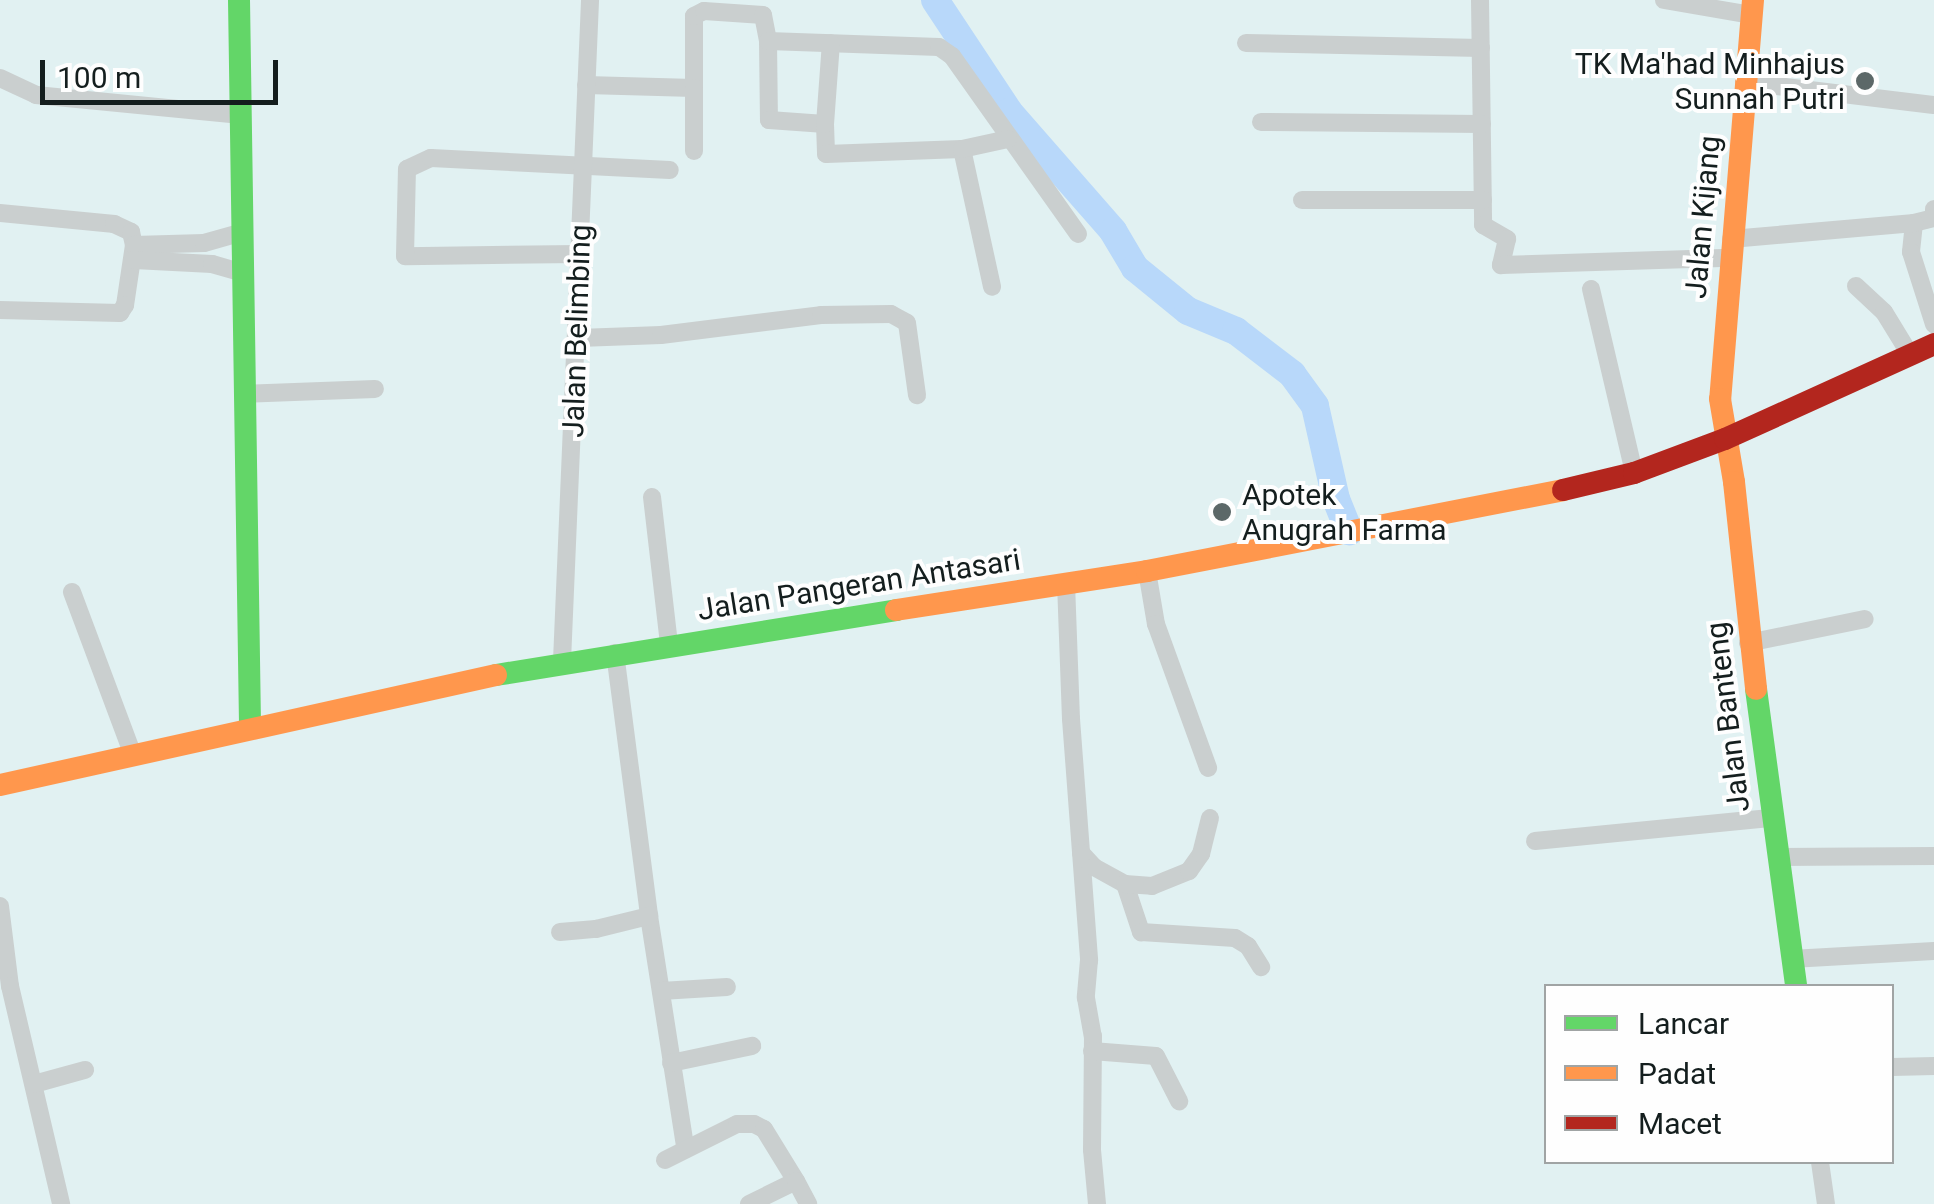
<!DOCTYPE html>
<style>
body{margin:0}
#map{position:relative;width:1934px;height:1204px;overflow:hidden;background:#e1f1f2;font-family:Roboto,sans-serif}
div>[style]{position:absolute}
.river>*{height:28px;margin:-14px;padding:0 14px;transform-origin:14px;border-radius:14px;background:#b8d8fa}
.street>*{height:18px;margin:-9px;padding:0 9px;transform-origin:9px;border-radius:9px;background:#cacfcf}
.fast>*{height:22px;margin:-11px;padding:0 11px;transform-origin:11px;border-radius:11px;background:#63d668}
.slow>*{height:22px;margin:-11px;padding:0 11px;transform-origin:11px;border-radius:11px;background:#ff974d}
.jam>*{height:22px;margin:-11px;padding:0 11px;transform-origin:11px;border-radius:11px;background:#b3261e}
.dots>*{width:28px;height:28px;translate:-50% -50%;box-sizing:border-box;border:5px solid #fefefe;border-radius:50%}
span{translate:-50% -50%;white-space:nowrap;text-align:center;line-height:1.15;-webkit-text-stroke:8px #fefefe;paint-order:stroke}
.poi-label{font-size:30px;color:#141e1e}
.right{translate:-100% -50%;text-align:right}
.left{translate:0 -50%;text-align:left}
.street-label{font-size:30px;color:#141e1e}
.legend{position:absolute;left:1544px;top:984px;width:350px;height:180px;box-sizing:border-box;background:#fefefe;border:2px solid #a0a4a4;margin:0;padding:12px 18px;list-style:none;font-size:30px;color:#141e1e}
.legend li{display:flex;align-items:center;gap:20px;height:50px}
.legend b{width:50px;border:2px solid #a0a4a4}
.scale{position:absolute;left:40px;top:60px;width:238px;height:45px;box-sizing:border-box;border:5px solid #141e1e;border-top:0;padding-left:12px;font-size:30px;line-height:35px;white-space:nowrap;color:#141e1e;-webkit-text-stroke:8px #fefefe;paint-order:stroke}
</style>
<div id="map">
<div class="river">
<div style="left:935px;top:0;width:134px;rotate:56.5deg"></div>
<div style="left:1009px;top:112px;width:158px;rotate:48.8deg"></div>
<div style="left:1113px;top:231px;width:43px;rotate:59.3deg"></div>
<div style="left:1135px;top:268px;width:68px;rotate:39.1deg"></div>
<div style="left:1188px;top:311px;width:52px;rotate:22.6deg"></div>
<div style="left:1236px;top:331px;width:71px;rotate:37.5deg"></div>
<div style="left:1292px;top:374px;width:39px;rotate:54deg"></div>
<div style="left:1315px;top:406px;width:95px;rotate:77.3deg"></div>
<div style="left:1336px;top:499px;width:35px;rotate:68deg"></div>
</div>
<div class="street">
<div style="left:1480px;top:0;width:225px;rotate:89.2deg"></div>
<div style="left:1483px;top:225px;width:28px;rotate:30deg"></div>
<div style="left:1507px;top:239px;width:27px;rotate:103deg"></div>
<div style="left:1501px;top:265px;width:229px;rotate:-1.8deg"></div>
<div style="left:1664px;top:0;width:88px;rotate:9.8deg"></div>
<div style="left:768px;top:41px;width:79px;rotate:89.3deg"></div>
<div style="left:769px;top:120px;width:56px;rotate:4.1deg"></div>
<div style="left:825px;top:124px;width:30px;rotate:88deg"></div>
<div style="left:826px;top:154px;width:136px;rotate:-2.1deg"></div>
<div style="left:962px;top:149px;width:141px;rotate:77.7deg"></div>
<div style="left:1246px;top:43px;width:235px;rotate:1.2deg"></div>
<div style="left:0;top:78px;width:40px;rotate:25deg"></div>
<div style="left:36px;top:95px;width:206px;rotate:5.6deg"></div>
<div style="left:1744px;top:82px;width:191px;rotate:6.9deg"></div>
<div style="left:586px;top:85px;width:108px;rotate:1.6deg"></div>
<div style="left:694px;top:88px;width:72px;rotate:-90deg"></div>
<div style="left:694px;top:16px;width:11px;rotate:-27deg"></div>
<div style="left:704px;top:11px;width:59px;rotate:3.9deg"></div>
<div style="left:763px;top:15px;width:26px;rotate:79deg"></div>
<div style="left:768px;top:41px;width:171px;rotate:2deg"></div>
<div style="left:939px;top:47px;width:16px;rotate:35deg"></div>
<div style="left:952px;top:56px;width:218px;rotate:54.7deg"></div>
<div style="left:1261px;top:122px;width:221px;rotate:0.5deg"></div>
<div style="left:825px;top:124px;width:81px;rotate:-85.8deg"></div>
<div style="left:962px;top:149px;width:47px;rotate:-12.3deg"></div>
<div style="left:694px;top:151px;width:63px;rotate:-90deg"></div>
<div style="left:1302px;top:200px;width:181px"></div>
<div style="left:1934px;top:209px;width:9px;rotate:90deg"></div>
<div style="left:1934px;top:218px;width:21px;rotate:166deg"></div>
<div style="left:1914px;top:223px;width:29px;rotate:96deg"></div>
<div style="left:1911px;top:252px;width:76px;rotate:72.3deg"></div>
<div style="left:0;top:213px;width:115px;rotate:5.5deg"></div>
<div style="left:114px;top:224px;width:19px;rotate:25deg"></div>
<div style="left:131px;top:232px;width:13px;rotate:77deg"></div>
<div style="left:134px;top:245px;width:61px;rotate:98.5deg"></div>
<div style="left:125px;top:305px;width:9px;rotate:122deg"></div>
<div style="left:120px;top:313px;width:120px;rotate:-178.6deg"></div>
<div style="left:1731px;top:239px;width:184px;rotate:-5deg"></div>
<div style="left:134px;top:245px;width:70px;rotate:-1.6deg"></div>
<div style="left:204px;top:243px;width:41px;rotate:-15.8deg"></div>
<div style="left:579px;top:254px;width:174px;rotate:179.3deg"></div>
<div style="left:405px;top:256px;width:87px;rotate:-88.7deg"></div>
<div style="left:407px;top:169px;width:26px;rotate:-25deg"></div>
<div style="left:431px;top:158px;width:239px;rotate:2.9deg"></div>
<div style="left:134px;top:260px;width:78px;rotate:2.9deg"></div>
<div style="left:212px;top:264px;width:33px;rotate:16deg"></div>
<div style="left:1856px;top:286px;width:38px;rotate:43deg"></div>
<div style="left:1884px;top:312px;width:52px;rotate:58.5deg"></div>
<div style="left:1591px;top:289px;width:189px;rotate:76.8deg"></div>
<div style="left:579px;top:338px;width:82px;rotate:-2.1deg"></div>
<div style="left:661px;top:335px;width:161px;rotate:-7.1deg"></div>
<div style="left:821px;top:315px;width:70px;rotate:-0.8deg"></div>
<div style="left:891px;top:314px;width:18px;rotate:29deg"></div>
<div style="left:907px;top:323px;width:73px;rotate:82.1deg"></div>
<div style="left:244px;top:394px;width:131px;rotate:-2.2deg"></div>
<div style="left:652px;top:497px;width:148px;rotate:83.4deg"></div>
<div style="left:1147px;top:571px;width:54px;rotate:80.4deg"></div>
<div style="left:1156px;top:624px;width:153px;rotate:70.1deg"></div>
<div style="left:1066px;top:583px;width:136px;rotate:87.9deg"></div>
<div style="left:1071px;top:719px;width:242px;rotate:85.7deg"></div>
<div style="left:1089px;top:960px;width:38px;rotate:95deg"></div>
<div style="left:1086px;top:998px;width:39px;rotate:80deg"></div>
<div style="left:1093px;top:1036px;width:114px;rotate:90.5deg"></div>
<div style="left:1092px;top:1150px;width:54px;rotate:84.7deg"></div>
<div style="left:72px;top:592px;width:174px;rotate:69.5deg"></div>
<div style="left:1748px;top:643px;width:119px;rotate:-11.6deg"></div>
<div style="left:615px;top:653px;width:265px;rotate:82.6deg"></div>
<div style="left:649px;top:916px;width:234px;rotate:81.1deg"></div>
<div style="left:562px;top:661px;width:662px;rotate:-87.57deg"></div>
<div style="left:1535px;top:841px;width:236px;rotate:-5.6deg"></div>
<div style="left:1081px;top:853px;width:19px;rotate:47deg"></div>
<div style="left:1094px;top:867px;width:35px;rotate:29deg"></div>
<div style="left:1125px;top:884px;width:51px;rotate:71.6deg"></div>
<div style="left:1141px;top:932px;width:94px;rotate:3.7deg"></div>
<div style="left:1235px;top:938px;width:15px;rotate:32deg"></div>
<div style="left:1248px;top:946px;width:25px;rotate:58deg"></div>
<div style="left:1778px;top:857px;width:156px;rotate:-0.4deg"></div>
<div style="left:1125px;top:884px;width:27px;rotate:4deg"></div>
<div style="left:1152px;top:886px;width:40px;rotate:-22deg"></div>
<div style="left:1189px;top:871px;width:21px;rotate:-55deg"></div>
<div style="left:1201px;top:854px;width:37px;rotate:-76deg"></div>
<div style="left:0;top:906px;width:81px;rotate:82.9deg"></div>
<div style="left:10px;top:986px;width:224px;rotate:76.8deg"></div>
<div style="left:560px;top:932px;width:36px;rotate:-5deg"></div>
<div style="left:596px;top:929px;width:55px;rotate:-13.8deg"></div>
<div style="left:1791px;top:959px;width:143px;rotate:-3.2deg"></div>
<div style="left:661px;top:991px;width:66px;rotate:-3.5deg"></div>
<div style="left:1092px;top:1051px;width:64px;rotate:4.5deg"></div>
<div style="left:1156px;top:1056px;width:51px;rotate:62.9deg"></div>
<div style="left:671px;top:1063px;width:83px;rotate:-11.9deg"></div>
<div style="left:1892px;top:1067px;width:42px;rotate:-1.4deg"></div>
<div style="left:34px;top:1084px;width:53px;rotate:-15.4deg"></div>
<div style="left:665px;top:1160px;width:80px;rotate:-26.6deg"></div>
<div style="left:737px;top:1124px;width:17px"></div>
<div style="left:754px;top:1124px;width:11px;rotate:27deg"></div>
<div style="left:764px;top:1129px;width:61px;rotate:58.4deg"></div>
<div style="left:1820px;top:1162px;width:42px;rotate:81.9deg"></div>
<div style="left:749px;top:1204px;width:52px;rotate:-26.1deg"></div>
<div style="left:796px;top:1181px;width:26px;rotate:62deg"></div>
</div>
<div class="fast">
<div style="left:239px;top:0;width:726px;rotate:89.13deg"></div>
<div style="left:496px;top:675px;width:405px;rotate:-9.2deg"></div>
<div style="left:1756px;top:689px;width:300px;rotate:82.3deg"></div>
</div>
<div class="slow">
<div style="left:1753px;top:0;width:400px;rotate:94.7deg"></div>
<div style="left:1720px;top:399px;width:84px;rotate:80.4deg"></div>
<div style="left:1734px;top:482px;width:208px;rotate:83.9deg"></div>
<div style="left:896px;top:610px;width:254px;rotate:-8.8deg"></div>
<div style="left:1147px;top:571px;width:424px;rotate:-11deg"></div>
<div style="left:0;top:785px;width:508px;rotate:-12.5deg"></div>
</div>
<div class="jam">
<div style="left:1563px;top:490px;width:73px;rotate:-13.5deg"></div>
<div style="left:1634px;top:473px;width:97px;rotate:-20.5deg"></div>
<div style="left:1725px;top:439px;width:230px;rotate:-24.4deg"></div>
</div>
<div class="dots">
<div style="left:1865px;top:81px;background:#5c6868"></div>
<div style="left:1222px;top:512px;background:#5c6868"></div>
</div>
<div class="poi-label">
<span class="right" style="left:1845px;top:81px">TK Ma'had Minhajus<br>Sunnah Putri</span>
<span class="left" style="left:1242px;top:512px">Apotek<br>Anugrah Farma</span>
</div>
<div class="street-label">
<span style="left:1703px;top:217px;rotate:-85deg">Jalan Kijang</span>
<span style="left:577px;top:331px;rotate:-88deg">Jalan Belimbing</span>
<span style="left:859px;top:585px;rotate:-9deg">Jalan Pangeran Antasari</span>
<span style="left:1728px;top:717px;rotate:-97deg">Jalan Banteng</span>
</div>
<ul class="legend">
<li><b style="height:12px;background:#63d668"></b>Lancar</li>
<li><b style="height:12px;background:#ff974d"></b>Padat</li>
<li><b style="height:12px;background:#b3261e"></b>Macet</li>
</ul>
<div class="scale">100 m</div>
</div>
